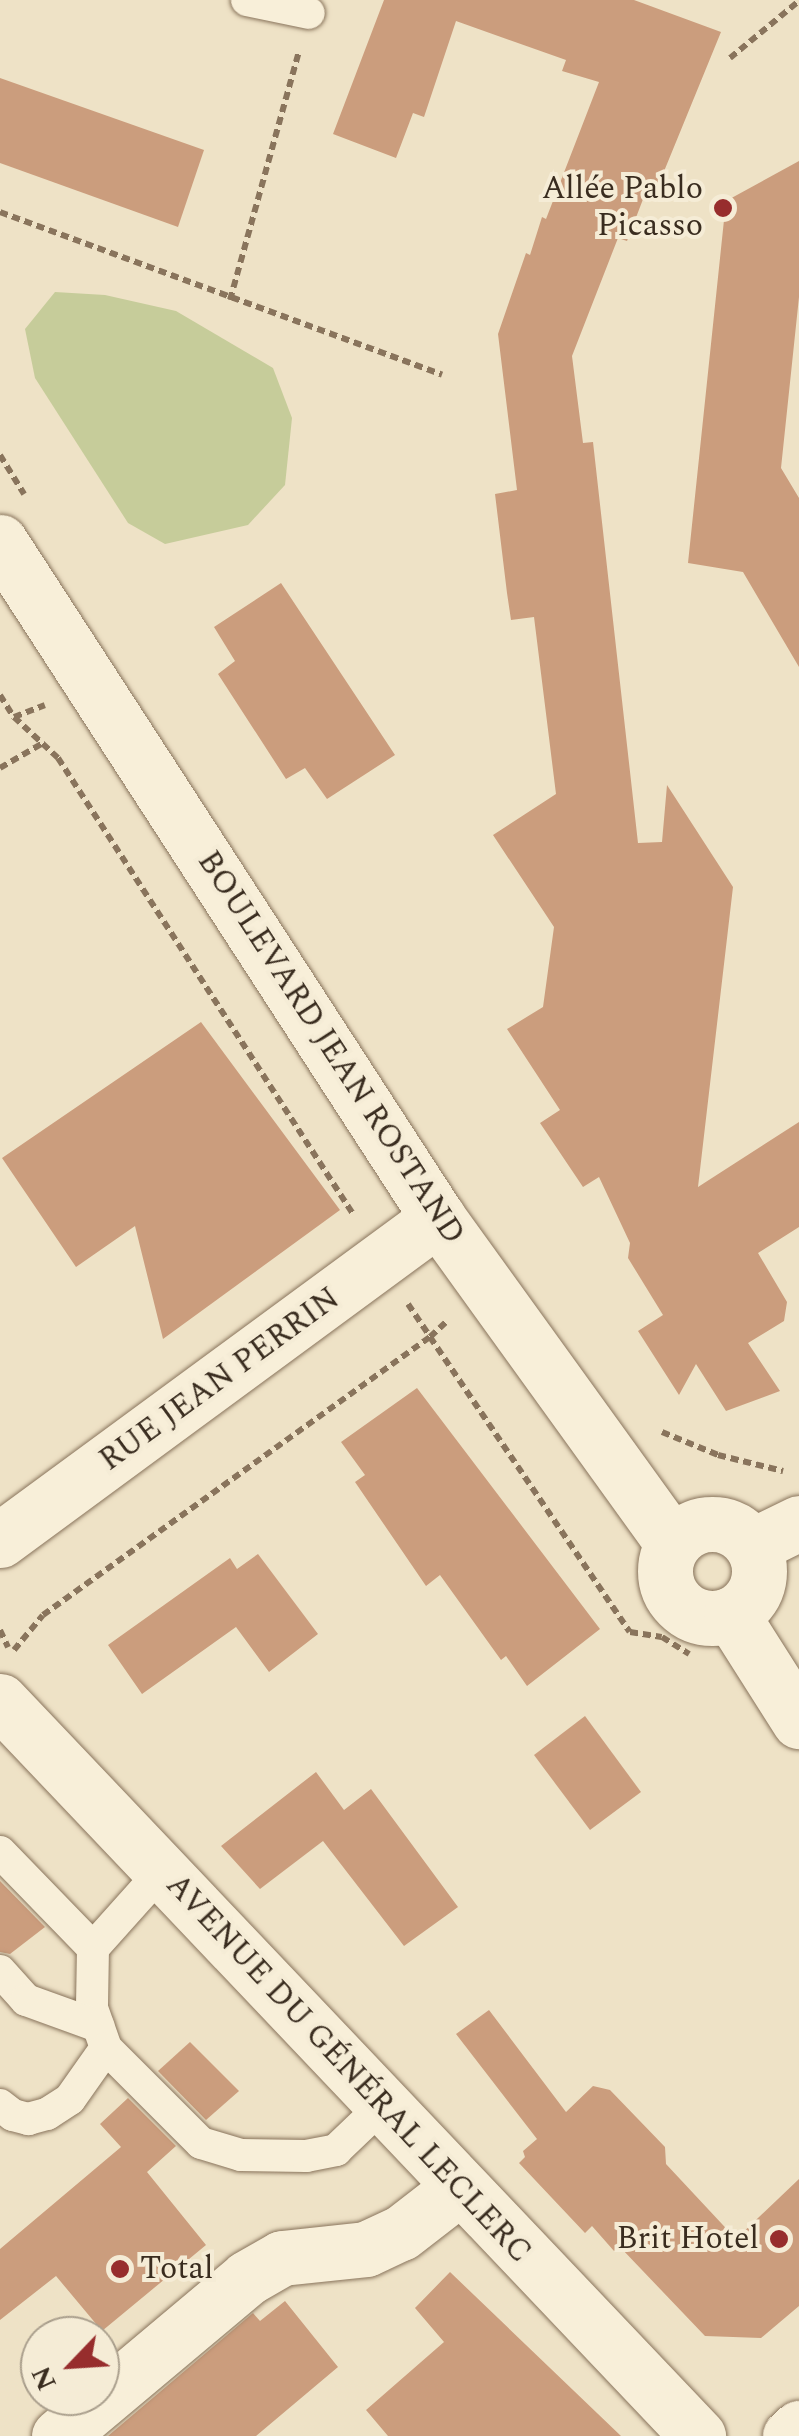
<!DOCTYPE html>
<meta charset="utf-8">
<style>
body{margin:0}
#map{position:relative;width:799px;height:2436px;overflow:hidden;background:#eee2c6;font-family:Spectral,serif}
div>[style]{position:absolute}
.green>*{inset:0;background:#c6cc9a}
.building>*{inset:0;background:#cb9d7d}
.path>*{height:6px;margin-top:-3px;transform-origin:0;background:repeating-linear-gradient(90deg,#89745c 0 8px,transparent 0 13px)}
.roads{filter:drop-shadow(0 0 2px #89745c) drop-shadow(0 0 2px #89745c)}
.lane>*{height:32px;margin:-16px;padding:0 16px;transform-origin:16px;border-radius:16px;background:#f8efd9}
.street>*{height:55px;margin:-27.5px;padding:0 27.5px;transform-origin:27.5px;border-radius:27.5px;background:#f8efd9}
.street>.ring{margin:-27.5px;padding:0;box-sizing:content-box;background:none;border:55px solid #f8efd9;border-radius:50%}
.secondary>*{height:55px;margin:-27.5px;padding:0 27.5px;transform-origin:27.5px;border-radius:27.5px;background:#f8efd9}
.dots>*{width:28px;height:28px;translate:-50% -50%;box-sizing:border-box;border:5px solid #f5ecd6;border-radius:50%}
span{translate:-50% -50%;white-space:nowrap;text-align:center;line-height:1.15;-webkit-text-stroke:8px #f5ecd6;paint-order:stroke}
.poi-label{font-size:32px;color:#392c1f}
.right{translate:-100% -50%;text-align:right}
.left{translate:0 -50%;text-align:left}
.street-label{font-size:32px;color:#392c1f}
.north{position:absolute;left:20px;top:2316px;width:100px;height:100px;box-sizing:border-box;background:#f5ecd6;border:2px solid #aa9f8d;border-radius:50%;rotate:245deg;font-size:28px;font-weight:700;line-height:40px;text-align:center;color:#392c1f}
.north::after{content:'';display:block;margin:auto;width:35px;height:45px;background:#972d2d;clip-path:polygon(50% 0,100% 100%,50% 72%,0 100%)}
</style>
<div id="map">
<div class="green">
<div style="clip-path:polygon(55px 292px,105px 295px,176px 311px,273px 368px,292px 418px,285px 485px,248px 525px,165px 544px,128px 523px,35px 378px,25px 329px)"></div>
</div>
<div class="building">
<div style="clip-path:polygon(384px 0,634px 0,721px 32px,658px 186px,650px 181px,627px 241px,618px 238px,572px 356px,583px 443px,593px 442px,638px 843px,662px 842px,667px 785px,733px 887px,698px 1187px,799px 1122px,799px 1227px,758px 1253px,787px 1302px,784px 1321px,748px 1343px,780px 1391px,726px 1411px,696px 1364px,679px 1395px,638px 1331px,663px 1315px,628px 1258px,630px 1243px,599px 1177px,583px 1187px,540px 1123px,560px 1110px,507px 1029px,543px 1007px,554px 927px,493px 835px,556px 794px,534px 617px,511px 620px,507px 593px,495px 494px,517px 490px,498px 334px,526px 253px,530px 255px,542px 217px,546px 219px,599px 82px,562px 71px,566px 60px,456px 21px,424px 117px,413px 113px,396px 158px,333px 134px)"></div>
<div style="clip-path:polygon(0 78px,204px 150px,178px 227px,0 163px)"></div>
<div style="clip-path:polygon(799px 161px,799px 297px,781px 468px,799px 498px,799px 667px,743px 572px,688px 563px,726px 201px)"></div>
<div style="clip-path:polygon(281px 583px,395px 755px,327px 799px,305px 768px,286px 779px,218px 674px,235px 661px,214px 627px)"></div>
<div style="clip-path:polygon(201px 1022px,340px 1210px,163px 1339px,135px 1226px,76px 1267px,2px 1158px)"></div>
<div style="clip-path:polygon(417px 1388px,600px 1629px,527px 1686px,506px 1656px,501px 1660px,440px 1575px,426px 1586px,355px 1482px,365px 1475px,341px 1442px)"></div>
<div style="clip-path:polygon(258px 1554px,318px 1634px,269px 1672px,236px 1627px,142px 1694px,108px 1645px,230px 1558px,237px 1569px)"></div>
<div style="clip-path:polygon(585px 1716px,641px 1792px,590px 1830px,534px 1755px)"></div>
<div style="clip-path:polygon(316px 1772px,344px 1810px,371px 1789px,458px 1907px,404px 1946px,323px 1841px,260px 1889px,221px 1846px)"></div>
<div style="clip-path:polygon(0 1881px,45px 1927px,10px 1954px,0 1952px)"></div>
<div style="clip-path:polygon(489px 2010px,566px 2112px,593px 2086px,610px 2090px,665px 2147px,666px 2164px,736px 2239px,799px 2179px,799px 2306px,761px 2338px,705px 2336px,620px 2247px,614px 2251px,592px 2226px,585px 2233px,519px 2163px,525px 2157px,523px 2151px,537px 2139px,456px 2034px)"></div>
<div style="clip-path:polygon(190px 2042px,239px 2091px,206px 2120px,158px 2071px)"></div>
<div style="clip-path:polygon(128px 2098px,176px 2146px,147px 2172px,206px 2245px,102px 2331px,56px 2276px,0 2320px,0 2249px,121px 2147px,100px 2124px)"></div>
<div style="clip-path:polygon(450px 2272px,621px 2436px,388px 2436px,366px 2410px,444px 2342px,415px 2308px)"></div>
<div style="clip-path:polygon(285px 2301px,338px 2367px,256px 2436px,108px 2436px,253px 2313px,260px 2321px)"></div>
</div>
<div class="path">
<div style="left:730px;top:58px;width:89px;rotate:-39.6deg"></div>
<div style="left:0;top:212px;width:471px;rotate:20.2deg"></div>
<div style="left:230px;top:300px;width:257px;rotate:-74.5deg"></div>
<div style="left:0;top:455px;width:46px;rotate:58.4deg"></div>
<div style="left:0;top:695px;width:26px;rotate:58deg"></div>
<div style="left:14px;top:717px;width:33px;rotate:-21deg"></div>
<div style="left:14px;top:717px;width:60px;rotate:43deg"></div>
<div style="left:58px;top:758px;width:543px;rotate:57.1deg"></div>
<div style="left:0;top:768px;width:50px;rotate:-30.2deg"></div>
<div style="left:408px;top:1304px;width:40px;rotate:56deg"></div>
<div style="left:430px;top:1337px;width:23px;rotate:-43deg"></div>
<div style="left:662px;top:1432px;width:61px;rotate:22.3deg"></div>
<div style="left:718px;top:1455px;width:67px;rotate:13.8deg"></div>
<div style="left:0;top:1630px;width:19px;rotate:65deg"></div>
<div style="left:14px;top:1650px;width:45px;rotate:-50.4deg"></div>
<div style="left:43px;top:1615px;width:477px;rotate:-35.7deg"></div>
<div style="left:430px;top:1337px;width:356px;rotate:55.9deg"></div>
<div style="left:630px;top:1632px;width:32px;rotate:9deg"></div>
<div style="left:662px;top:1637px;width:32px;rotate:32deg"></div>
</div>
<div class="roads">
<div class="lane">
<div style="left:247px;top:0;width:63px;rotate:11.8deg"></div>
<div style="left:0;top:1852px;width:134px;rotate:45.9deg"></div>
<div style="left:161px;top:1872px;width:102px;rotate:131.8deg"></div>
<div style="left:93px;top:1948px;width:60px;rotate:91deg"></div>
<div style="left:92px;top:2008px;width:42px;rotate:70.7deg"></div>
<div style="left:106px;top:2048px;width:134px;rotate:45deg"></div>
<div style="left:201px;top:2143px;width:42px;rotate:16.7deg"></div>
<div style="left:241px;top:2155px;width:65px;rotate:0.9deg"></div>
<div style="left:306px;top:2156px;width:31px;rotate:-11deg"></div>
<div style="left:336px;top:2150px;width:64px;rotate:-43.7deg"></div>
<div style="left:0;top:1971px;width:39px;rotate:48deg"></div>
<div style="left:26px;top:2000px;width:77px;rotate:19.9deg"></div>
<div style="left:0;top:2105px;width:16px;rotate:38deg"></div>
<div style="left:13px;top:2115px;width:16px;rotate:15deg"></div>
<div style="left:28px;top:2119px;width:20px;rotate:-15deg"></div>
<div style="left:47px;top:2114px;width:27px;rotate:-33deg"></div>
<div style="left:70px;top:2099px;width:62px;rotate:-54.8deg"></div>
</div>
<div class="street">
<div style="left:0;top:542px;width:805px;rotate:57.06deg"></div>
<div style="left:438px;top:1218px;width:402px;rotate:54.2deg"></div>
<div class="ring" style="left:665px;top:1524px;width:39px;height:39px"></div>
<div style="left:0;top:1540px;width:544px;rotate:-36.32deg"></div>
<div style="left:752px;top:1546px;width:52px;rotate:-26.1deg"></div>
<div style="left:731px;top:1614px;width:127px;rotate:57.6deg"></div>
<div style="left:59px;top:2436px;width:246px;rotate:-40deg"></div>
<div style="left:247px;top:2278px;width:40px;rotate:-29.7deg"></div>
<div style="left:282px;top:2258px;width:84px;rotate:-6.1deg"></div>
<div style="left:366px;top:2249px;width:38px;rotate:-25deg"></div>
<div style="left:401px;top:2233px;width:73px;rotate:-37.8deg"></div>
<div style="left:790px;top:2436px;width:12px;rotate:-42deg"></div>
</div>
<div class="secondary">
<div style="left:0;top:1701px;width:1014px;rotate:46.48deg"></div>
</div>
</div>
<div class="dots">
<div style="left:723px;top:208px;background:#972d2d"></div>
<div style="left:779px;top:2239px;background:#972d2d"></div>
<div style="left:120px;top:2269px;background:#972d2d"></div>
</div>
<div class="poi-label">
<span class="right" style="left:703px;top:208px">Allée Pablo<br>Picasso</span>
<span class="right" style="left:759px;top:2239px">Brit Hotel</span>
<span class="left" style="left:140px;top:2269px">Total</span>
</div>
<div class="street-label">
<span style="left:330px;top:1048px;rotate:57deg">BOULEVARD JEAN ROSTAND</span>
<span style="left:220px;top:1380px;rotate:-36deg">RUE JEAN PERRIN</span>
<span style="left:348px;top:2069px;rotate:47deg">AVENUE DU GÉNÉRAL LECLERC</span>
</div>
<div class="north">N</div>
</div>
